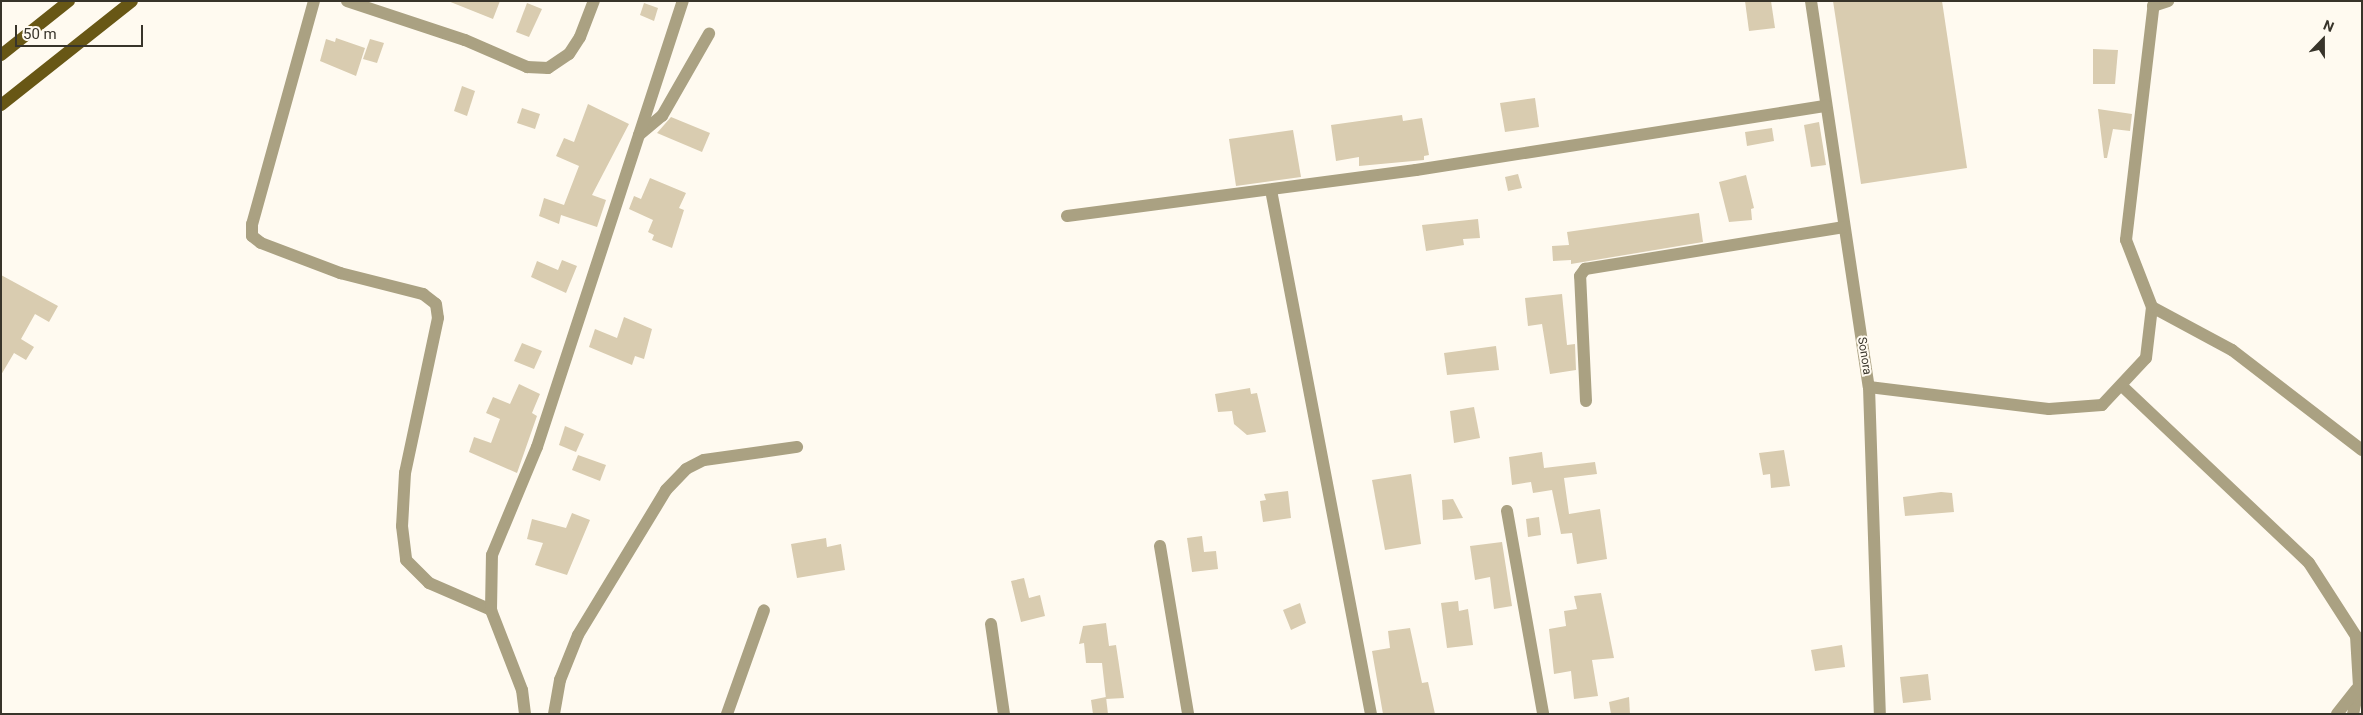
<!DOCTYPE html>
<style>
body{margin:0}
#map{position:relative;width:2363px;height:715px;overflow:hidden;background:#fffaf0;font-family:Roboto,sans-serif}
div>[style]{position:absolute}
.building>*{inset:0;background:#d9ccb0}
.minor>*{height:12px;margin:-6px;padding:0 6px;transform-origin:6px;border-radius:6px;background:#aaa182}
.primary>*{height:12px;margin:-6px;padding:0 6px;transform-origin:6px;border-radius:6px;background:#685715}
span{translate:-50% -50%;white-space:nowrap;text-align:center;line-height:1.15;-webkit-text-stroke:4px #fffaf0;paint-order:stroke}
.street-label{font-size:12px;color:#38342a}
.frame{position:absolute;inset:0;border:2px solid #38342a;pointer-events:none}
.north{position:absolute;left:2298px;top:15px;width:50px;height:50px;-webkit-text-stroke:4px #fffaf0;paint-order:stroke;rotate:22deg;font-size:14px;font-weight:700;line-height:20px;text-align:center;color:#38342a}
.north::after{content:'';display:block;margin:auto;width:18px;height:22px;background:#38342a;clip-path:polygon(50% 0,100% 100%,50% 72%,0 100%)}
.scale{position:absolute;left:15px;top:25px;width:128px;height:22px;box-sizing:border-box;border:2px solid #38342a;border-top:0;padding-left:6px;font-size:15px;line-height:18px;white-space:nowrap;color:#38342a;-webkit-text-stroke:4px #fffaf0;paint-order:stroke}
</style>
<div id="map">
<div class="building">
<div style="clip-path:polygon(448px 1px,500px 1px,493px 19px)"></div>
<div style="clip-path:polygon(1745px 1px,1771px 1px,1775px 28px,1749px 31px)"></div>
<div style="clip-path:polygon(1833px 1px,1942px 1px,1967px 168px,1861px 184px)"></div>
<div style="clip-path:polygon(527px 3px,542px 9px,529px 37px,516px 32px)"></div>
<div style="clip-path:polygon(644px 3px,658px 8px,654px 21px,640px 15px)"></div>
<div style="clip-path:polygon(336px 38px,365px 48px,356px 76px,320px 61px,326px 39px,335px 42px)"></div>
<div style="clip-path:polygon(370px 39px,384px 43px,377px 63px,363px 59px)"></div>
<div style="clip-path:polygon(2093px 49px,2118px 50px,2115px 84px,2093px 84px)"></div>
<div style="clip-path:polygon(462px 86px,475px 91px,467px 116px,454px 111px)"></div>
<div style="clip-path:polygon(1535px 98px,1539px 127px,1505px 132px,1500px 103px)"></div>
<div style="clip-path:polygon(588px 104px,629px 124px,592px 195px,606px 200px,597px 227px,561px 215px,559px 224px,539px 216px,544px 198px,564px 205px,579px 166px,556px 156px,564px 138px,574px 142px)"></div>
<div style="clip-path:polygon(522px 108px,540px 114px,535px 129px,517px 123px)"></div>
<div style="clip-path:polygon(2098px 109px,2132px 114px,2130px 131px,2113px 129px,2107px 158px,2104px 158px)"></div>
<div style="clip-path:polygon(1402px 115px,1403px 121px,1422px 118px,1429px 155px,1424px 156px,1424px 160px,1359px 166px,1359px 157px,1336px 161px,1331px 125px)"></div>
<div style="clip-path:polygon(671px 117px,710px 133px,702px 152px,657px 133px)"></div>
<div style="clip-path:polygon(1819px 122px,1826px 165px,1811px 167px,1804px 125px)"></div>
<div style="clip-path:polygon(1772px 128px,1774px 141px,1747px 146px,1745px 132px)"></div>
<div style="clip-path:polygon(1293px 130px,1301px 177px,1236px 186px,1229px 139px)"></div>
<div style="clip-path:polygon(1518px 174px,1522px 188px,1508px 191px,1505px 177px)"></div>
<div style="clip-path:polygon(1746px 175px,1754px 208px,1751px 209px,1752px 220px,1729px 222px,1719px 182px)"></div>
<div style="clip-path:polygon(650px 178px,686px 193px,679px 208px,684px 210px,672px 248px,652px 240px,654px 235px,648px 232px,653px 220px,629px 209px,634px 196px,641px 199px)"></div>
<div style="clip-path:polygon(1699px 213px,1703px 242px,1571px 264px,1571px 260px,1553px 261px,1552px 246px,1569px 245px,1567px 232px)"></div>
<div style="clip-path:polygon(1478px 219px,1480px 238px,1463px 239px,1464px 245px,1426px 251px,1422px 225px)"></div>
<div style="clip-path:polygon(562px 260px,577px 266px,566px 293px,531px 277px,537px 261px,558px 270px)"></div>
<div style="clip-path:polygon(1px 275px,58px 306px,49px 322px,35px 314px,21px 339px,34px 347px,26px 360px,14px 353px,1px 375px)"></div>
<div style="clip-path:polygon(1562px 294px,1567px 345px,1575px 344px,1576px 370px,1550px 374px,1542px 324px,1528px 326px,1525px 298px)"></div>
<div style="clip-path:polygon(624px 317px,652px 329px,644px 359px,635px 356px,632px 365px,589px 347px,595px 329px,617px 338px)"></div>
<div style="clip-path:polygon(522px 343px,542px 351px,534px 369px,514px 361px)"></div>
<div style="clip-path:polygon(1496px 346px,1499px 370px,1447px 375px,1444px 353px)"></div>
<div style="clip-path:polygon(519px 384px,540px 394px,532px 413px,537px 416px,517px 473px,469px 452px,474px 437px,491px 443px,500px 419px,486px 413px,493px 397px,510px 404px)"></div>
<div style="clip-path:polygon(1250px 388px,1251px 394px,1257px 393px,1266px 432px,1247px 435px,1234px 424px,1232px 411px,1218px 412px,1215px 394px)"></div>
<div style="clip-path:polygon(1474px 407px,1480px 438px,1454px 443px,1450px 411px)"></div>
<div style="clip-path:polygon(565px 426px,584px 434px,576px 452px,559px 445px)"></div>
<div style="clip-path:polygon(1784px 450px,1790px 486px,1771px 488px,1770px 474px,1763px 475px,1759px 453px)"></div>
<div style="clip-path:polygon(1542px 452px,1544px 468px,1595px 462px,1597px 474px,1564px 478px,1569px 514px,1600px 509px,1607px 559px,1577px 564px,1572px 533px,1561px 534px,1552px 490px,1533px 493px,1531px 482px,1512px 485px,1509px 457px)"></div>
<div style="clip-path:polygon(578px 455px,606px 465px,600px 481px,572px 470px)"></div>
<div style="clip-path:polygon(1411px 474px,1421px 544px,1385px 550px,1372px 480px)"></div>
<div style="clip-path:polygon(1288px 491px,1291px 518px,1263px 522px,1260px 501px,1266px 500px,1264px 494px)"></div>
<div style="clip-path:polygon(1941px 492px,1952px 493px,1954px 512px,1905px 516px,1903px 497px)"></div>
<div style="clip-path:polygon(1453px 499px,1463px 518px,1443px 520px,1442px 500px)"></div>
<div style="clip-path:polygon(572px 513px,590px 520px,567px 575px,535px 565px,543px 543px,527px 539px,532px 519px,566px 528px)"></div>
<div style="clip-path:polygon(1539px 517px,1541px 535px,1528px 537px,1526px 519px)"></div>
<div style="clip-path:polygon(1202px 536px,1204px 552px,1216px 551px,1218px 569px,1192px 572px,1187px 538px)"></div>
<div style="clip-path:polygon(826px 538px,827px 547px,841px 544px,845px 570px,797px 578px,791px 544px)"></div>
<div style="clip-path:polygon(1502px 542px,1512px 606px,1494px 609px,1490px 577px,1475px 580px,1470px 546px)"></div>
<div style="clip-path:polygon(1024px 578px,1029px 598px,1040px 595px,1045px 616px,1021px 622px,1011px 581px)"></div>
<div style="clip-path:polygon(1601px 593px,1614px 658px,1592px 660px,1598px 696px,1574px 699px,1571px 671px,1554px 674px,1549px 629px,1566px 626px,1564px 611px,1577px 609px,1574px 596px)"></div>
<div style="clip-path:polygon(1458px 601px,1459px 611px,1468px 609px,1473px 645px,1447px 648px,1441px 603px)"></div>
<div style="clip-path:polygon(1300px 603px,1306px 623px,1291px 630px,1283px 610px)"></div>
<div style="clip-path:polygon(1106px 623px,1109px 646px,1116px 645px,1124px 698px,1106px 699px,1102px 663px,1086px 663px,1084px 643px,1079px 644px,1083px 626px)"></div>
<div style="clip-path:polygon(1410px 628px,1422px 683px,1428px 682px,1435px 714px,1383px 714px,1372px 651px,1390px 648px,1388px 631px)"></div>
<div style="clip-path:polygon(1842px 645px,1845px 667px,1815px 671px,1811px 650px)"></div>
<div style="clip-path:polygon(1928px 674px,1931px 700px,1903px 703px,1900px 677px)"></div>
<div style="clip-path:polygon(1106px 697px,1108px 714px,1093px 714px,1091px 700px)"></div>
<div style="clip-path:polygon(1629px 697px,1630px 714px,1611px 714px,1609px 702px)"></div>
</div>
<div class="minor">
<div style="left:314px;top:1px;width:231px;rotate:105.5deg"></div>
<div style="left:252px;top:224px;width:12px;rotate:90deg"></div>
<div style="left:252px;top:236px;width:11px;rotate:38deg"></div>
<div style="left:261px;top:243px;width:85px;rotate:20.8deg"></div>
<div style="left:340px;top:273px;width:86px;rotate:14.2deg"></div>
<div style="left:423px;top:294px;width:16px;rotate:38deg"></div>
<div style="left:436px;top:304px;width:14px;rotate:82deg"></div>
<div style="left:438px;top:318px;width:158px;rotate:102deg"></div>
<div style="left:405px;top:473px;width:53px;rotate:93.2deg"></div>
<div style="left:402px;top:526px;width:34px;rotate:83deg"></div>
<div style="left:406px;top:560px;width:33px;rotate:45deg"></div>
<div style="left:429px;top:583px;width:68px;rotate:23.5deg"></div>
<div style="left:347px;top:1px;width:124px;rotate:18.3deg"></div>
<div style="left:465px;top:40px;width:68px;rotate:23.5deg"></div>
<div style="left:527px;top:67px;width:21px;rotate:3deg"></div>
<div style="left:548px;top:68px;width:25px;rotate:-34deg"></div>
<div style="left:569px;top:54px;width:20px;rotate:-57deg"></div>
<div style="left:580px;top:37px;width:39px;rotate:-69deg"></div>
<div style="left:1811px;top:1px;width:390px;rotate:81.5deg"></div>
<div style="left:1869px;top:387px;width:327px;rotate:88.1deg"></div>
<div style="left:2153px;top:6px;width:16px;rotate:-18deg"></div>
<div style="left:639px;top:135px;width:30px;rotate:-40deg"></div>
<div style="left:662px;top:116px;width:95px;rotate:-60.2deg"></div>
<div style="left:1271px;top:190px;width:533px;rotate:79.2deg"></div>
<div style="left:1067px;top:216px;width:352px;rotate:-7.5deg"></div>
<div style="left:1416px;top:170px;width:415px;rotate:-8.9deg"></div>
<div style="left:2152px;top:307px;width:91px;rotate:28.3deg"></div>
<div style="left:2232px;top:350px;width:164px;rotate:37.6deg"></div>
<div style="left:2122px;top:386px;width:257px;rotate:43.4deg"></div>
<div style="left:2309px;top:563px;width:87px;rotate:57.2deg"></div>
<div style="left:2356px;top:636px;width:50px;rotate:86.6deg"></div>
<div style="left:2359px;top:686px;width:29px;rotate:102deg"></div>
<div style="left:1869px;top:387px;width:181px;rotate:7deg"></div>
<div style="left:2049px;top:409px;width:53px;rotate:-4.3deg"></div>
<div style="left:2102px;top:405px;width:64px;rotate:-46.9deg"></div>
<div style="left:2146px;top:358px;width:51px;rotate:-83.3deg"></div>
<div style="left:2152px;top:307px;width:72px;rotate:-111.2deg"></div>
<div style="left:2126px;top:240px;width:241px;rotate:-83.3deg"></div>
<div style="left:1586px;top:401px;width:125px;rotate:-92.7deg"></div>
<div style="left:1580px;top:276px;width:9px;rotate:-54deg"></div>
<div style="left:1585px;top:269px;width:261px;rotate:-9.2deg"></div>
<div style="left:1507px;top:511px;width:206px;rotate:79.9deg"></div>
<div style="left:1160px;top:546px;width:170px;rotate:80.5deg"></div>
<div style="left:991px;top:624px;width:91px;rotate:81.8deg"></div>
<div style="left:525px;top:714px;width:24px;rotate:-97deg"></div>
<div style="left:522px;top:690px;width:86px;rotate:-111.2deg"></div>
<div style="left:491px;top:610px;width:55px;rotate:-89deg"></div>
<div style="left:492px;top:555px;width:117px;rotate:-67.4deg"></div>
<div style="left:537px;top:447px;width:469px;rotate:-71.9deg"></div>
<div style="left:554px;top:714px;width:35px;rotate:-80deg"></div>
<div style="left:560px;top:680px;width:48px;rotate:-68.2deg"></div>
<div style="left:578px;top:635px;width:170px;rotate:-58.7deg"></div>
<div style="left:666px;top:490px;width:29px;rotate:-46deg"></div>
<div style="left:686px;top:469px;width:20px;rotate:-27deg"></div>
<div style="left:704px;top:460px;width:94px;rotate:-8deg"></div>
<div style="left:727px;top:714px;width:110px;rotate:-70.4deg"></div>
<div style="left:2337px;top:714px;width:31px;rotate:-52deg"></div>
</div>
<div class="primary">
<div style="left:1px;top:55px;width:87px;rotate:-38.5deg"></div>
<div style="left:1px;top:105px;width:167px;rotate:-38.4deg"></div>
</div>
<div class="street-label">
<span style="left:1864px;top:356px;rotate:81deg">Sonora</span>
</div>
<div class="frame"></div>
<div class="north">N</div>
<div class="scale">50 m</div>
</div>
